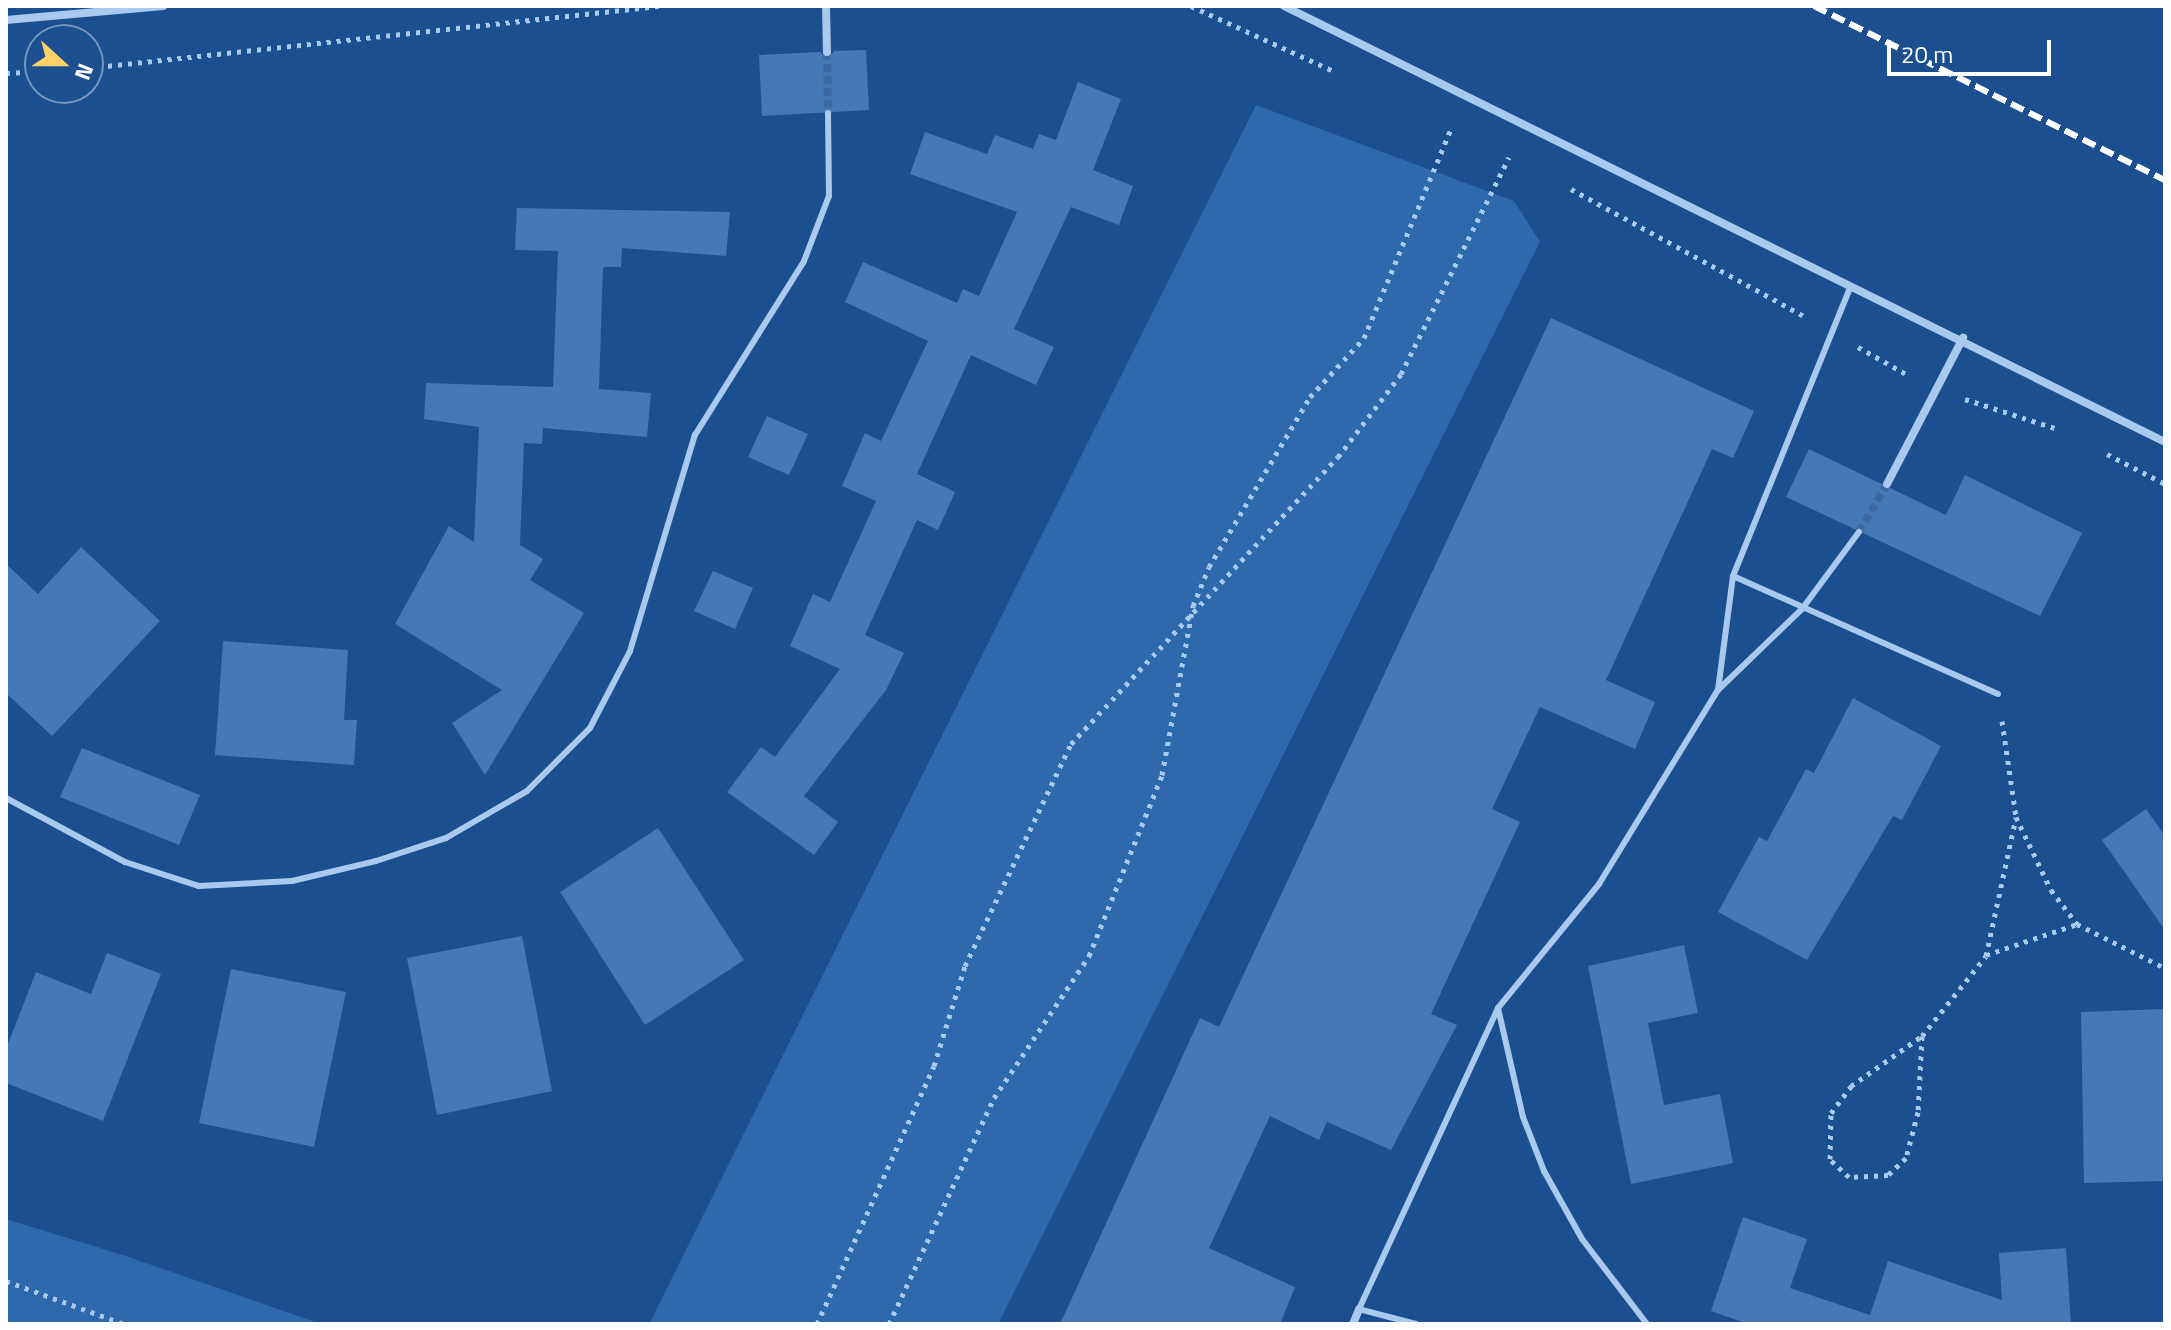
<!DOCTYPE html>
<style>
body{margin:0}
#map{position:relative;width:2171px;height:1330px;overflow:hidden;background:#1b4f8f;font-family:"Titillium Web",sans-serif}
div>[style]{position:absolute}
.green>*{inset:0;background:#2e69ad}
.building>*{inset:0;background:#4478b7}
.street-tunnel>*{height:8px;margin-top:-4px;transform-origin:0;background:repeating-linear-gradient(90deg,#3d69a0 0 8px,transparent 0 12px)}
.path>*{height:5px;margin-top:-2.5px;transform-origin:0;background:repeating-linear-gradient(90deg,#a9c9ee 0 4px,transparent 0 10px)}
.lane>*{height:6px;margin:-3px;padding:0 3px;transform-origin:3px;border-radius:3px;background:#a9c9ee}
.street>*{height:8px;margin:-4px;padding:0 4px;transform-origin:4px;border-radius:4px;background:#a9c9ee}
.rail>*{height:6px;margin-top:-3px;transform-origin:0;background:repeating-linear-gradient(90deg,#fff 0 14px,transparent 0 20px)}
span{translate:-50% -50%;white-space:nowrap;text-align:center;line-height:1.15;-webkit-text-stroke:6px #1b4f8f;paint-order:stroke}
.frame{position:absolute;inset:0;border:8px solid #fff;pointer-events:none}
.north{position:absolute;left:24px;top:24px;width:80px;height:80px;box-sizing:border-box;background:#1b4f8f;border:2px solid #7695bc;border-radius:50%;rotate:111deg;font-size:22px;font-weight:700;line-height:32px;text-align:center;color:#fff}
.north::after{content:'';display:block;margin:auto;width:28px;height:36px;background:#ffd166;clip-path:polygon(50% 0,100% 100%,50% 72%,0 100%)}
.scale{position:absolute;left:1887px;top:40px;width:164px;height:36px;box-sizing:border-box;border:4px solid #fff;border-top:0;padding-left:10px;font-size:24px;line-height:28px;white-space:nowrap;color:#fff;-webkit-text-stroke:6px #1b4f8f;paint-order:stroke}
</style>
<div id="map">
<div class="green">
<div style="clip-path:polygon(1256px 105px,1514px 201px,1540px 242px,998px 1324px,649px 1324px)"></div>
<div style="clip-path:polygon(6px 1219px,126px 1256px,321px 1324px,6px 1324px)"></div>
</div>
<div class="building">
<div style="clip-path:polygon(866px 50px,869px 110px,762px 116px,759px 55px,820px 52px,828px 59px,834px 51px)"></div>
<div style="clip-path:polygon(1078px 82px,1121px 99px,1093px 170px,1133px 186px,1119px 225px,1071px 207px,1014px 329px,1054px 347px,1036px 385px,971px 355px,917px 474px,955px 492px,938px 530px,917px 520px,865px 635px,904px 653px,886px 690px,804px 796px,838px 822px,814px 855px,727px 792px,761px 747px,775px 757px,840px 669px,790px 646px,813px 594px,830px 602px,876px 501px,842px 486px,865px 433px,881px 441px,928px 341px,845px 302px,863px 262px,957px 303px,963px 289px,979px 296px,1017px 212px,910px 174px,925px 132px,987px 154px,995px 135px,1033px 149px,1039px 134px,1056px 140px)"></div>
<div style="clip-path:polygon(517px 208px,730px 212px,726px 256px,622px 248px,621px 267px,603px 267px,599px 389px,651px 393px,647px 437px,543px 428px,542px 444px,524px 443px,520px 545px,543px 559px,530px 580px,584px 613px,485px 775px,452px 723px,502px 690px,395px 624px,449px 526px,474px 542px,479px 427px,424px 419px,426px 383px,553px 387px,558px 251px,515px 250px)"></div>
<div style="clip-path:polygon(1551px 318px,1754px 411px,1733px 458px,1712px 449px,1606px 680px,1655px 702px,1635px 749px,1540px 707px,1492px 809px,1520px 822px,1431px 1014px,1457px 1025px,1391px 1150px,1327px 1122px,1319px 1140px,1270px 1116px,1209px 1248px,1295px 1287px,1280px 1324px,1060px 1324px,1200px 1018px,1219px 1027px)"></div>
<div style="clip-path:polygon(767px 416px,808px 434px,789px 475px,748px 457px)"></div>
<div style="clip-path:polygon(1809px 449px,1946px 515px,1965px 475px,2082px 533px,2040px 616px,1786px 497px)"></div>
<div style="clip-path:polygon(81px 547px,160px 621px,52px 736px,6px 693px,6px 564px,38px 594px)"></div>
<div style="clip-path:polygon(713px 571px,753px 588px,735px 629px,694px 611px)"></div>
<div style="clip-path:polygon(223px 641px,348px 650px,344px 720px,357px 720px,354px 765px,215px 755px)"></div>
<div style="clip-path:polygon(1853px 698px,1941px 746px,1902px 820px,1893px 816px,1807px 960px,1718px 912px,1759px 837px,1767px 841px,1806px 769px,1814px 773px)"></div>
<div style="clip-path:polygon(82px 748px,200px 795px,179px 845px,60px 797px)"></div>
<div style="clip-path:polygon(2146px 809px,2165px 836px,2165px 930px,2102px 840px)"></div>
<div style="clip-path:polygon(658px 828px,744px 960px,645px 1025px,560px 892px)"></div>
<div style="clip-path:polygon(522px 936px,552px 1091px,437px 1115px,407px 958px)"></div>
<div style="clip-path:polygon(1684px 945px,1698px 1013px,1648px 1023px,1664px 1105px,1720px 1094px,1733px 1163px,1631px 1184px,1588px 966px)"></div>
<div style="clip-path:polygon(107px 953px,161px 974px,103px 1121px,6px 1083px,6px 1049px,36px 972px,91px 994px)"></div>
<div style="clip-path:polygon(231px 969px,346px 992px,314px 1147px,199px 1123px)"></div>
<div style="clip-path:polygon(2165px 1009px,2165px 1181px,2084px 1183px,2081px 1012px)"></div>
<div style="clip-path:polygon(1743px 1217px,1807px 1239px,1790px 1288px,1870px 1315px,1888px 1261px,2002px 1300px,1999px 1253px,2066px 1248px,2071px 1324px,1748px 1324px,1711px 1311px)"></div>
</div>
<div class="street-tunnel">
<div style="left:827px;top:52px;width:61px;rotate:89.1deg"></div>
<div style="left:1859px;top:532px;width:56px;rotate:-59.7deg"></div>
</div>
<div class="path">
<div style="left:1191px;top:6px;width:159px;rotate:24.5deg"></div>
<div style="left:88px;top:68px;width:574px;rotate:-6.2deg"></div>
<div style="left:6px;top:73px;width:34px;rotate:-3deg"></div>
<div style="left:1571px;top:189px;width:265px;rotate:28.6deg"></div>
<div style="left:1858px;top:347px;width:57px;rotate:29.2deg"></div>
<div style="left:1965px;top:399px;width:98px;rotate:17.9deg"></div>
<div style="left:2107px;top:454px;width:65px;rotate:27.3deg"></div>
<div style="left:2002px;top:721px;width:97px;rotate:81.7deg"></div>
<div style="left:2016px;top:817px;width:81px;rotate:64.4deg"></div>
<div style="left:2051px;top:890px;width:43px;rotate:52.6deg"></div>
<div style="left:2077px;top:924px;width:98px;rotate:26.6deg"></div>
<div style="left:1986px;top:955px;width:96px;rotate:-18.8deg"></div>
<div style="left:1922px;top:1036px;width:76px;rotate:93deg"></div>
<div style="left:1918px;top:1112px;width:48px;rotate:104.6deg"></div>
<div style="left:1906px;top:1158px;width:25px;rotate:137deg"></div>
<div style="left:1888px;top:1175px;width:39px;rotate:177deg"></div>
<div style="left:1849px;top:1177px;width:26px;rotate:-137deg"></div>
<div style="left:1830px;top:1159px;width:46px;rotate:-88.8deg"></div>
<div style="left:1831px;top:1113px;width:34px;rotate:-53deg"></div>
<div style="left:1851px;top:1086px;width:87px;rotate:-35.2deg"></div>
<div style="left:1922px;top:1036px;width:102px;rotate:-51.3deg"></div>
<div style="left:1986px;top:956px;width:142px;rotate:-77.8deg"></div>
<div style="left:6px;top:1281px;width:126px;rotate:20deg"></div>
<div style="left:817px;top:1324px;width:283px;rotate:-65.6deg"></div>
<div style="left:934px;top:1066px;width:105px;rotate:-72.8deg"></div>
<div style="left:965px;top:966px;width:246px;rotate:-64.5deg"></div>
<div style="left:1071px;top:744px;width:392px;rotate:-47.1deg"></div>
<div style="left:1338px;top:457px;width:104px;rotate:-52.8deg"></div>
<div style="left:1401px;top:374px;width:242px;rotate:-63.5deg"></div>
<div style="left:889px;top:1324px;width:249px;rotate:-65.1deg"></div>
<div style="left:994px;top:1098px;width:171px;rotate:-56.2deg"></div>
<div style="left:1089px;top:956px;width:195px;rotate:-68deg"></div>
<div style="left:1162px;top:775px;width:172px;rotate:-79.6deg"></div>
<div style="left:1193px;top:606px;width:42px;rotate:-67.7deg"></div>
<div style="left:1209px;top:567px;width:198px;rotate:-59.3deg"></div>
<div style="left:1310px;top:397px;width:80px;rotate:-47.5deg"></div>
<div style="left:1364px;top:338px;width:229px;rotate:-67.4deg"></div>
</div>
<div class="lane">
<div style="left:1733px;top:576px;width:290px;rotate:24deg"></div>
<div style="left:1718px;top:690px;width:115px;rotate:-82.5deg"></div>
<div style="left:1733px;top:576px;width:313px;rotate:-67.9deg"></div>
<div style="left:6px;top:798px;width:135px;rotate:28.3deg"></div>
<div style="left:125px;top:862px;width:78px;rotate:18deg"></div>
<div style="left:199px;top:886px;width:93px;rotate:-3.1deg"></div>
<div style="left:292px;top:881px;width:86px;rotate:-13.4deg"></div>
<div style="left:376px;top:861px;width:74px;rotate:-18.2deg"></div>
<div style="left:446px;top:838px;width:94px;rotate:-30.1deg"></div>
<div style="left:527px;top:791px;width:89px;rotate:-45deg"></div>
<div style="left:590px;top:728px;width:87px;rotate:-62.5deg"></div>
<div style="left:630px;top:651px;width:226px;rotate:-73.3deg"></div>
<div style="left:695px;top:435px;width:205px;rotate:-57.9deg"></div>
<div style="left:804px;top:261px;width:70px;rotate:-69deg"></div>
<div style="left:829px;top:196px;width:83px;rotate:-90.7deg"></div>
<div style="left:1498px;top:1008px;width:112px;rotate:77.1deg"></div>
<div style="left:1523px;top:1117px;width:58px;rotate:68.7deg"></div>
<div style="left:1544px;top:1171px;width:78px;rotate:60.8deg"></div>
<div style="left:1582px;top:1239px;width:107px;rotate:52.6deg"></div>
<div style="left:1416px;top:1324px;width:59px;rotate:-165.3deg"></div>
<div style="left:1359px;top:1309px;width:332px;rotate:-65.2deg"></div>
<div style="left:1498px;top:1008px;width:160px;rotate:-50.8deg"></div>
<div style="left:1599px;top:884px;width:228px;rotate:-58.5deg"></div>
<div style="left:1718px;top:690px;width:117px;rotate:-44deg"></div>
<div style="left:1802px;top:609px;width:96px;rotate:-53.5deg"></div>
</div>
<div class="street">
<div style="left:826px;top:6px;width:46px;rotate:88.8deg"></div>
<div style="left:1284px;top:6px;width:983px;rotate:26.33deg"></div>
<div style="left:6px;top:20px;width:158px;rotate:-5.1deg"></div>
<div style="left:1887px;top:484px;width:165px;rotate:-62.5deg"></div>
<div style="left:1353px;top:1324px;width:16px;rotate:-68deg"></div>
</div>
<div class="rail">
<div style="left:1814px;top:6px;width:392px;rotate:26.4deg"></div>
</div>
<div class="frame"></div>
<div class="north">N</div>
<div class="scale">20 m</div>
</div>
